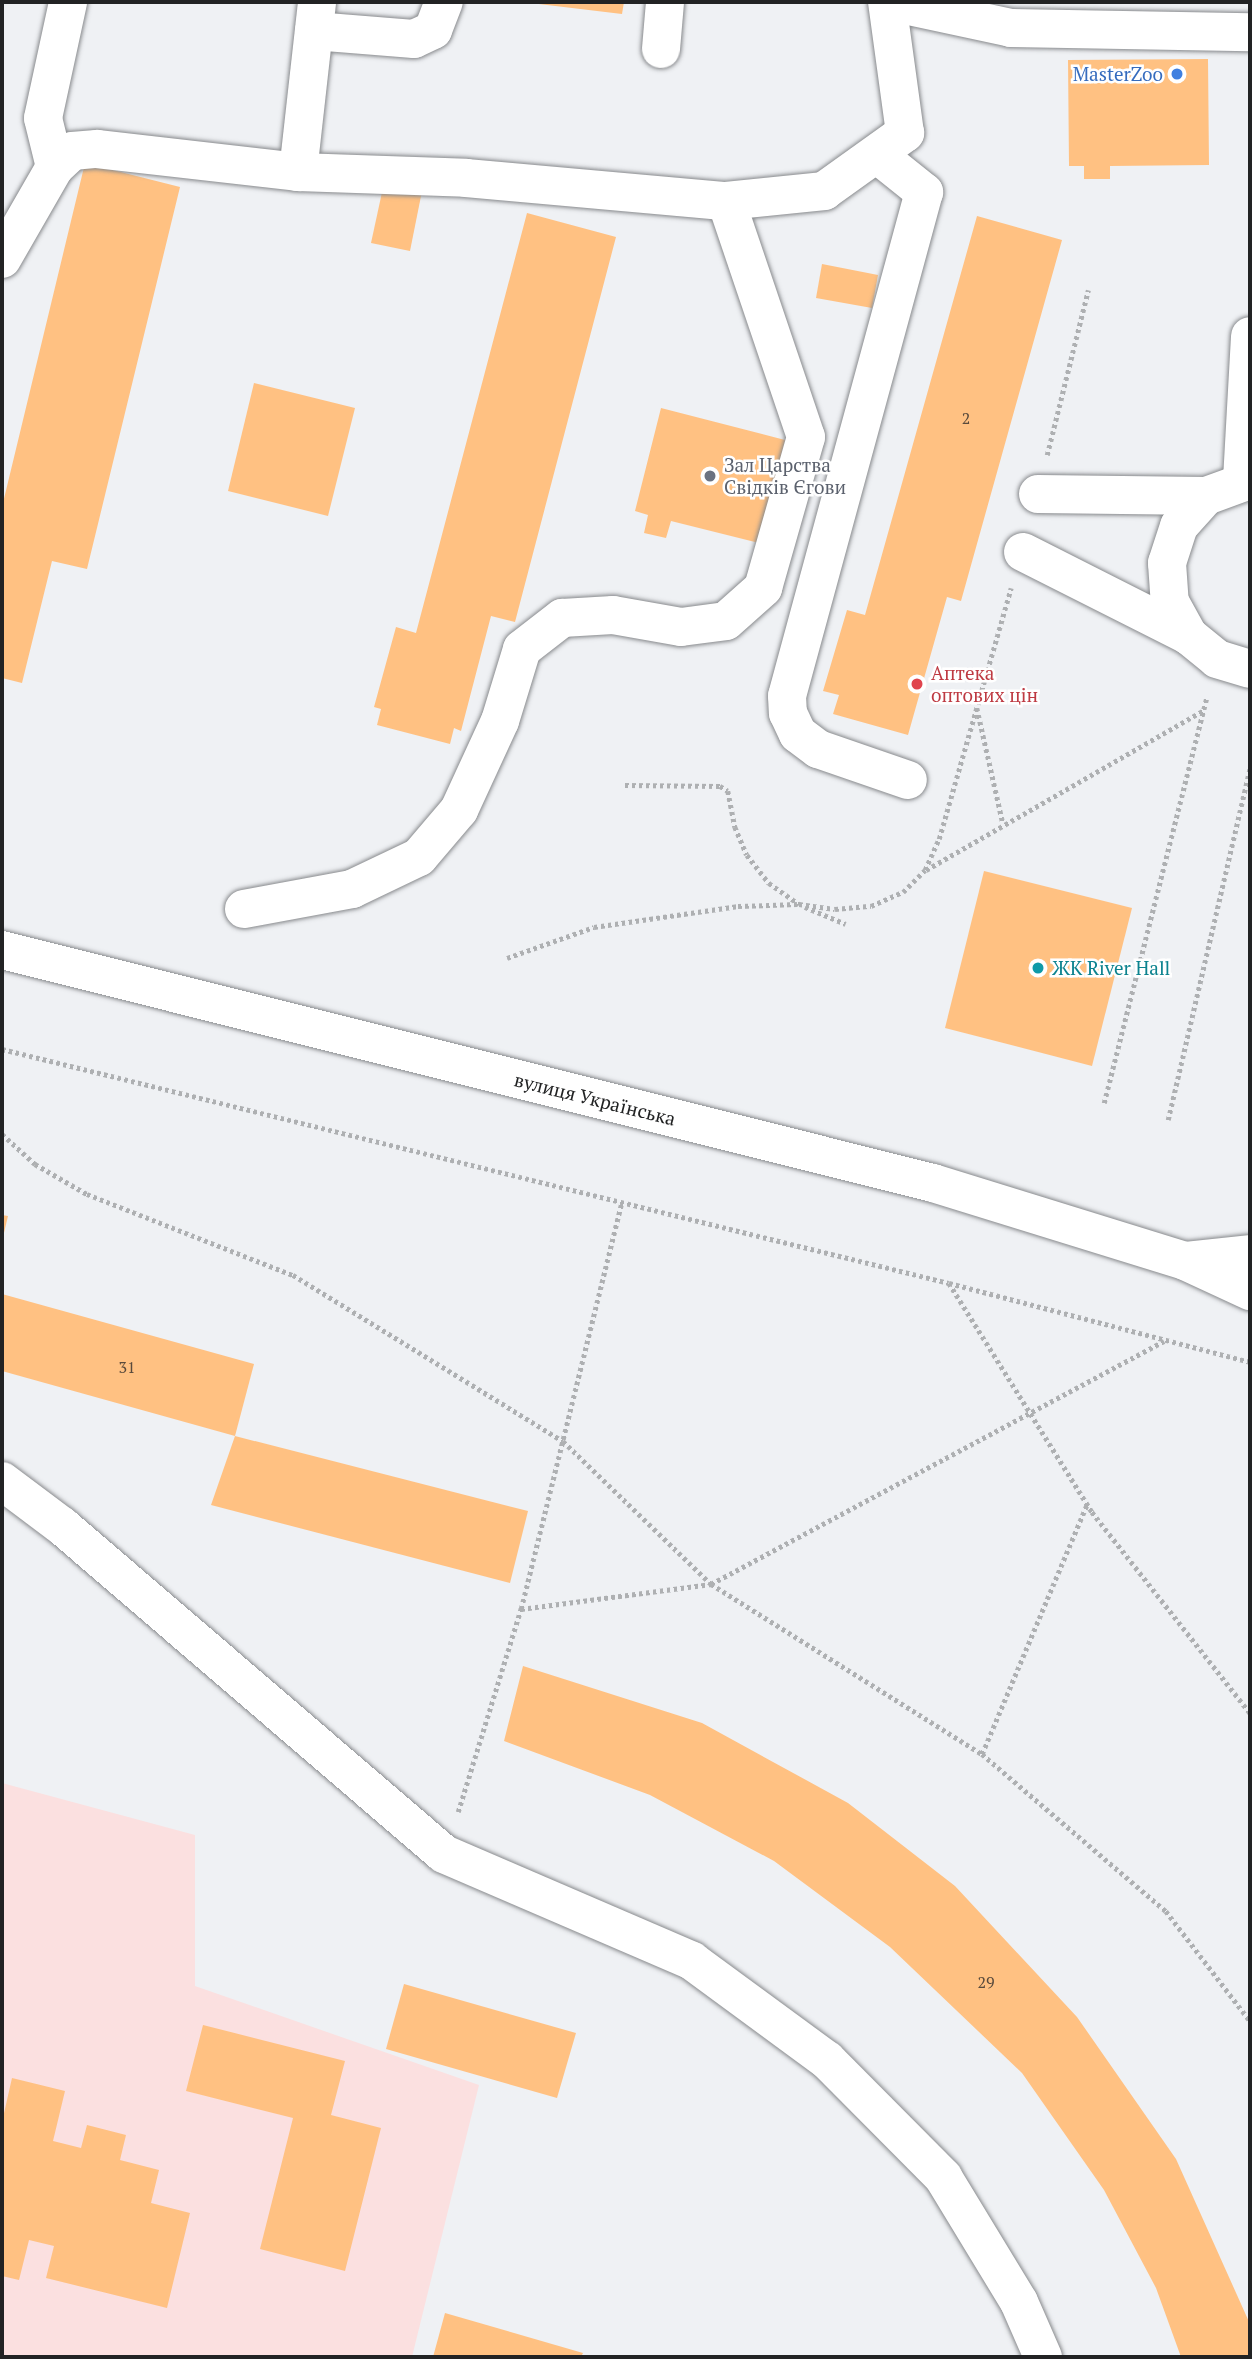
<!DOCTYPE html>
<meta charset="utf-8">
<style>
body{margin:0}
#map{position:relative;width:1252px;height:2359px;overflow:hidden;background:#eff1f4;font-family:"PT Serif",serif}
div>[style]{position:absolute}
.industrial>*{inset:0;background:#fbe0e0}
.building>*{inset:0;background:#ffc182}
.path>*{height:4.5px;margin-top:-2.25px;transform-origin:0;background:repeating-linear-gradient(90deg,#aeb0b2 0 3.5px,transparent 0 7px)}
.roads{filter:drop-shadow(0 0 2px #888a8d) drop-shadow(0 0 2px #888a8d)}
.minor>*{height:38px;margin:-19px;padding:0 19px;transform-origin:19px;border-radius:19px;background:#fff}
.major>*{height:38px;margin:-19px;padding:0 19px;transform-origin:19px;border-radius:19px;background:#fff}
.dots>*{width:19px;height:19px;translate:-50% -50%;box-sizing:border-box;border:4px solid #fff;border-radius:50%}
span{translate:-50% -50%;white-space:nowrap;text-align:center;line-height:1.15;-webkit-text-stroke:5px #fff;paint-order:stroke}
.number-label{font-size:16px;color:#594a3c}
.number-label span{-webkit-text-stroke-width:0}
.shop-label{font-size:19px;color:#366cbe}
.right{translate:-100% -50%;text-align:right}
.worship-label{font-size:19px;color:#5b616d}
.left{translate:0 -50%;text-align:left}
.health-label{font-size:19px;color:#be3a42}
.culture-label{font-size:19px;color:#0d838f}
.street-label{font-size:19px;color:#222324}
.frame{position:absolute;inset:0;border:4px solid #222324;pointer-events:none}
</style>
<div id="map">
<div class="industrial">
<div style="clip-path:polygon(2px 1783px,195px 1835px,195px 1986px,479px 2085px,412px 2357px,2px 2357px)"></div>
</div>
<div class="building">
<div style="clip-path:polygon(522px 2px,624px 2px,622px 14px)"></div>
<div style="clip-path:polygon(1208px 59px,1209px 165px,1110px 166px,1110px 179px,1084px 179px,1084px 166px,1069px 166px,1068px 60px)"></div>
<div style="clip-path:polygon(85px 163px,180px 187px,87px 569px,52px 561px,22px 683px,2px 678px,2px 507px)"></div>
<div style="clip-path:polygon(384px 183px,422px 191px,410px 251px,371px 243px)"></div>
<div style="clip-path:polygon(527px 213px,616px 237px,515px 622px,491px 616px,461px 731px,454px 728px,450px 744px,377px 725px,381px 709px,374px 707px,396px 627px,416px 633px)"></div>
<div style="clip-path:polygon(977px 216px,1062px 240px,961px 601px,947px 597px,908px 735px,833px 714px,839px 695px,823px 691px,847px 610px,865px 615px)"></div>
<div style="clip-path:polygon(822px 264px,878px 275px,872px 308px,816px 298px)"></div>
<div style="clip-path:polygon(254px 383px,355px 408px,328px 516px,228px 491px)"></div>
<div style="clip-path:polygon(661px 408px,785px 440px,759px 543px,671px 521px,666px 538px,644px 533px,648px 515px,635px 511px)"></div>
<div style="clip-path:polygon(984px 871px,1132px 908px,1092px 1066px,945px 1028px)"></div>
<div style="clip-path:polygon(2px 1215px,8px 1216px,3px 1237px,2px 1237px)"></div>
<div style="clip-path:polygon(2px 1294px,254px 1364px,235px 1436px,2px 1371px)"></div>
<div style="clip-path:polygon(235px 1436px,528px 1511px,510px 1583px,211px 1505px)"></div>
<div style="clip-path:polygon(523px 1666px,702px 1723px,848px 1803px,955px 1886px,1077px 2017px,1176px 2159px,1250px 2324px,1250px 2357px,1181px 2357px,1156px 2288px,1104px 2190px,1022px 2073px,890px 1947px,774px 1861px,650px 1795px,504px 1741px)"></div>
<div style="clip-path:polygon(404px 1984px,576px 2033px,557px 2098px,386px 2049px)"></div>
<div style="clip-path:polygon(203px 2025px,345px 2061px,331px 2115px,381px 2128px,345px 2271px,260px 2249px,293px 2118px,186px 2091px)"></div>
<div style="clip-path:polygon(12px 2078px,65px 2091px,53px 2141px,81px 2148px,87px 2125px,126px 2135px,120px 2160px,159px 2170px,151px 2203px,190px 2213px,167px 2308px,46px 2278px,54px 2246px,29px 2240px,19px 2280px,2px 2276px,2px 2122px)"></div>
<div style="clip-path:polygon(445px 2313px,583px 2353px,581px 2357px,433px 2357px)"></div>
</div>
<div class="path">
<div style="left:1047px;top:455px;width:170px;rotate:-76deg"></div>
<div style="left:977px;top:708px;width:118px;rotate:77.3deg"></div>
<div style="left:625px;top:785px;width:95px;rotate:0.6deg"></div>
<div style="left:720px;top:786px;width:9px;rotate:32deg"></div>
<div style="left:728px;top:791px;width:37px;rotate:79deg"></div>
<div style="left:735px;top:827px;width:30px;rotate:67deg"></div>
<div style="left:747px;top:855px;width:36px;rotate:52deg"></div>
<div style="left:769px;top:883px;width:37px;rotate:35deg"></div>
<div style="left:799px;top:904px;width:36px;rotate:8deg"></div>
<div style="left:835px;top:909px;width:36px;rotate:-5deg"></div>
<div style="left:871px;top:906px;width:35px;rotate:-24deg"></div>
<div style="left:903px;top:892px;width:31px;rotate:-45deg"></div>
<div style="left:925px;top:870px;width:34px;rotate:-66deg"></div>
<div style="left:939px;top:839px;width:261px;rotate:-74deg"></div>
<div style="left:926px;top:870px;width:321px;rotate:-29.9deg"></div>
<div style="left:805px;top:907px;width:44px;rotate:22.5deg"></div>
<div style="left:507px;top:958px;width:92px;rotate:-19.6deg"></div>
<div style="left:594px;top:927px;width:146px;rotate:-8.3deg"></div>
<div style="left:738px;top:906px;width:59px;rotate:-1.9deg"></div>
<div style="left:2px;top:1049px;width:975px;rotate:13.88deg"></div>
<div style="left:949px;top:1283px;width:311px;rotate:14.7deg"></div>
<div style="left:1104px;top:1103px;width:419px;rotate:-75.8deg"></div>
<div style="left:1168px;top:1120px;width:361px;rotate:-76.9deg"></div>
<div style="left:2px;top:1134px;width:45px;rotate:42.3deg"></div>
<div style="left:35px;top:1164px;width:60px;rotate:30deg"></div>
<div style="left:87px;top:1194px;width:221px;rotate:21.5deg"></div>
<div style="left:293px;top:1275px;width:317px;rotate:31.6deg"></div>
<div style="left:563px;top:1441px;width:206px;rotate:44deg"></div>
<div style="left:711px;top:1584px;width:320px;rotate:32.1deg"></div>
<div style="left:982px;top:1754px;width:242px;rotate:40.5deg"></div>
<div style="left:1166px;top:1911px;width:138px;rotate:52.6deg"></div>
<div style="left:949px;top:1283px;width:270px;rotate:58deg"></div>
<div style="left:1092px;top:1512px;width:256px;rotate:51.8deg"></div>
<div style="left:521px;top:1609px;width:419px;rotate:-76.1deg"></div>
<div style="left:982px;top:1754px;width:271px;rotate:-67.2deg"></div>
<div style="left:458px;top:1812px;width:213px;rotate:-72.8deg"></div>
<div style="left:521px;top:1609px;width:192px;rotate:-7.5deg"></div>
<div style="left:711px;top:1584px;width:514px;rotate:-28.21deg"></div>
</div>
<div class="roads">
<div class="minor">
<div style="left:890px;top:2px;width:124px;rotate:12.1deg"></div>
<div style="left:1011px;top:28px;width:239px;rotate:1deg"></div>
<div style="left:314px;top:31px;width:100px;rotate:4.6deg"></div>
<div style="left:414px;top:39px;width:21px;rotate:-25deg"></div>
<div style="left:433px;top:30px;width:30px;rotate:-69deg"></div>
<div style="left:661px;top:49px;width:47px;rotate:-85.1deg"></div>
<div style="left:879px;top:156px;width:58px;rotate:38.7deg"></div>
<div style="left:924px;top:192px;width:522px;rotate:105.21deg"></div>
<div style="left:787px;top:696px;width:17px;rotate:87deg"></div>
<div style="left:788px;top:713px;width:23px;rotate:65deg"></div>
<div style="left:798px;top:734px;width:25px;rotate:37deg"></div>
<div style="left:818px;top:749px;width:95px;rotate:19deg"></div>
<div style="left:55px;top:167px;width:50px;rotate:-103.8deg"></div>
<div style="left:43px;top:118px;width:119px;rotate:-77.8deg"></div>
<div style="left:298px;top:172px;width:171px;rotate:-83.6deg"></div>
<div style="left:2px;top:259px;width:106px;rotate:-60.1deg"></div>
<div style="left:55px;top:167px;width:23px;rotate:-43deg"></div>
<div style="left:72px;top:151px;width:25px;rotate:-5deg"></div>
<div style="left:97px;top:149px;width:202px;rotate:6.5deg"></div>
<div style="left:298px;top:172px;width:168px;rotate:2deg"></div>
<div style="left:466px;top:178px;width:261px;rotate:5.1deg"></div>
<div style="left:726px;top:201px;width:99px;rotate:-5.8deg"></div>
<div style="left:824px;top:191px;width:100px;rotate:-35.6deg"></div>
<div style="left:905px;top:133px;width:132px;rotate:-97.8deg"></div>
<div style="left:1242px;top:480px;width:144px;rotate:-86.8deg"></div>
<div style="left:1250px;top:480px;width:47px;rotate:160deg"></div>
<div style="left:1206px;top:496px;width:40px;rotate:132deg"></div>
<div style="left:1179px;top:526px;width:39px;rotate:108deg"></div>
<div style="left:1167px;top:563px;width:39px;rotate:86deg"></div>
<div style="left:1170px;top:602px;width:39px;rotate:61deg"></div>
<div style="left:1189px;top:636px;width:36px;rotate:39deg"></div>
<div style="left:1217px;top:659px;width:34px;rotate:17deg"></div>
<div style="left:1038px;top:494px;width:168px;rotate:0.7deg"></div>
<div style="left:1023px;top:552px;width:186px;rotate:26.8deg"></div>
<div style="left:244px;top:909px;width:110px;rotate:-10.5deg"></div>
<div style="left:352px;top:889px;width:74px;rotate:-25.5deg"></div>
<div style="left:419px;top:857px;width:62px;rotate:-49.6deg"></div>
<div style="left:459px;top:810px;width:98px;rotate:-65.3deg"></div>
<div style="left:500px;top:721px;width:75px;rotate:-73deg"></div>
<div style="left:522px;top:649px;width:51px;rotate:-37.8deg"></div>
<div style="left:562px;top:618px;width:51px;rotate:-3.4deg"></div>
<div style="left:613px;top:615px;width:69px;rotate:10deg"></div>
<div style="left:681px;top:627px;width:45px;rotate:-7.6deg"></div>
<div style="left:726px;top:621px;width:50px;rotate:-41.7deg"></div>
<div style="left:763px;top:588px;width:157px;rotate:-74.1deg"></div>
<div style="left:806px;top:437px;width:249px;rotate:-108.7deg"></div>
<div style="left:2px;top:1481px;width:75px;rotate:36.9deg"></div>
<div style="left:62px;top:1526px;width:503px;rotate:40.65deg"></div>
<div style="left:444px;top:1854px;width:270px;rotate:23.3deg"></div>
<div style="left:692px;top:1961px;width:167px;rotate:36.3deg"></div>
<div style="left:827px;top:2060px;width:165px;rotate:45.2deg"></div>
<div style="left:943px;top:2177px;width:146px;rotate:58.7deg"></div>
<div style="left:1019px;top:2302px;width:60px;rotate:66.4deg"></div>
</div>
<div class="major">
<div style="left:2px;top:950px;width:960px;rotate:14.05deg"></div>
<div style="left:933px;top:1183px;width:264px;rotate:17.2deg"></div>
<div style="left:1185px;top:1261px;width:72px;rotate:24.8deg"></div>
<div style="left:1186px;top:1261px;width:64px;rotate:-6.2deg"></div>
</div>
</div>
<div class="dots">
<div style="left:1177px;top:74px;background:#3f7fe0"></div>
<div style="left:710px;top:476px;background:#6b7280"></div>
<div style="left:917px;top:684px;background:#e0444e"></div>
<div style="left:1038px;top:968px;background:#0f9aa8"></div>
</div>
<div class="number-label">
<span style="left:966px;top:418px">2</span>
<span style="left:127px;top:1367px">31</span>
<span style="left:986px;top:1982px">29</span>
</div>
<div class="shop-label">
<span class="right" style="left:1163px;top:74px">MasterZoo</span>
</div>
<div class="worship-label">
<span class="left" style="left:724px;top:476px">Зал Царства<br>Свідків Єгови</span>
</div>
<div class="health-label">
<span class="left" style="left:931px;top:684px">Аптека<br>оптових цін</span>
</div>
<div class="culture-label">
<span class="left" style="left:1052px;top:968px">ЖК River Hall</span>
</div>
<div class="street-label">
<span style="left:595px;top:1099px;rotate:14deg">вулиця Українська</span>
</div>
<div class="frame"></div>
</div>
